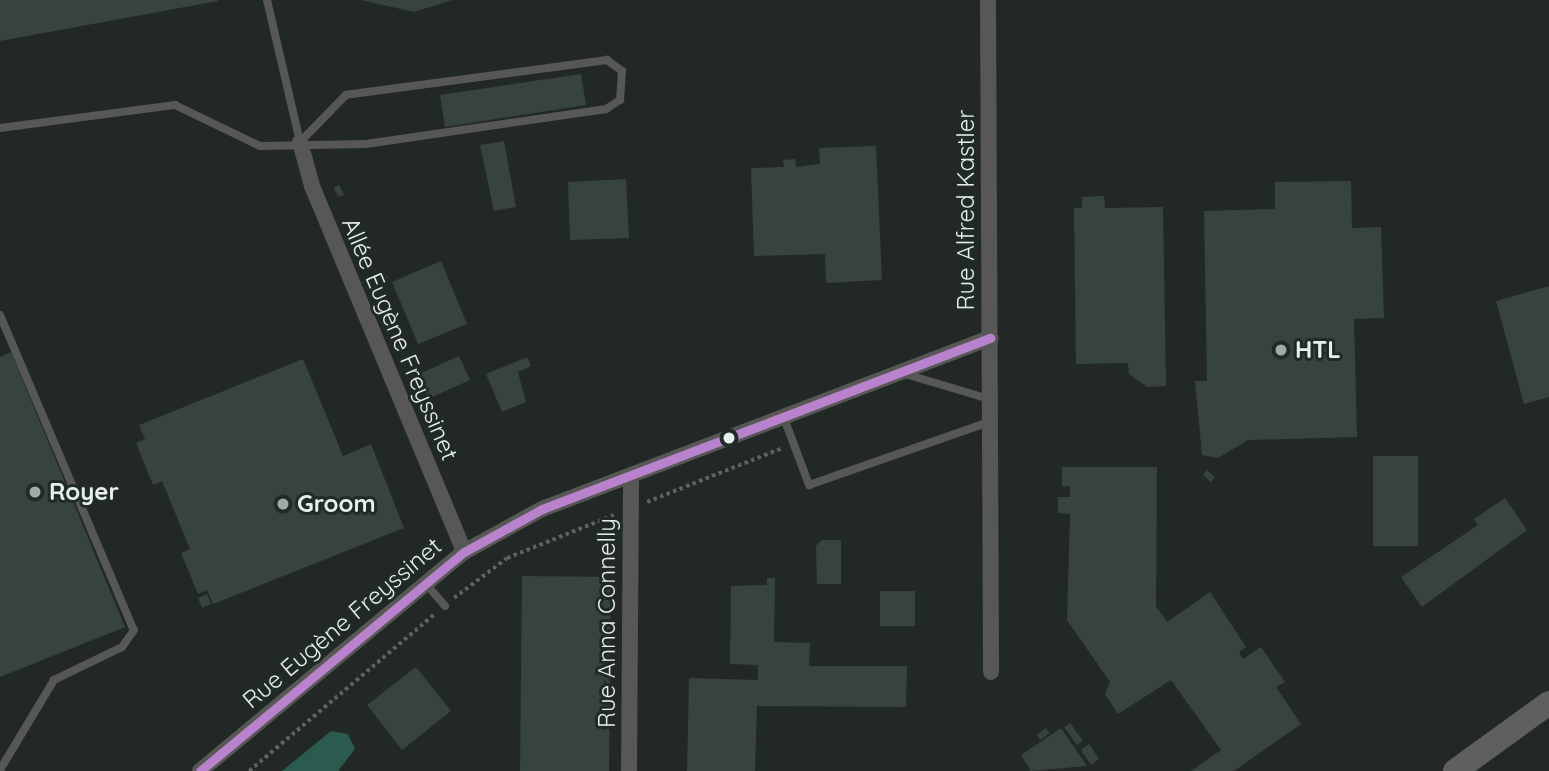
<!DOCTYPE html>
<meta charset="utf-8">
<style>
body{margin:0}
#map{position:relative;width:1549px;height:771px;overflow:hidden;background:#222826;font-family:Quicksand,sans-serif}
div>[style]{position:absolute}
.water>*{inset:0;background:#2b5b4e}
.building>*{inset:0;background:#374340}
.path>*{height:3.5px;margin-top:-1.75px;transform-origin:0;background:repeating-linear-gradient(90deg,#606161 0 3.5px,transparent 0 7px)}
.lane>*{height:8px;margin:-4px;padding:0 4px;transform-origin:4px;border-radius:4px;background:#575756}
.street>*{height:16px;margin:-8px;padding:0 8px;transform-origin:8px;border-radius:8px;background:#575756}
.primary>*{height:24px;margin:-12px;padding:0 12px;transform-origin:12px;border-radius:12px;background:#5f5f60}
.bus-1>*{height:9px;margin:-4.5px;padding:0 4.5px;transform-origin:4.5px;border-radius:4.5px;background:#b883cc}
.dots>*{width:19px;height:19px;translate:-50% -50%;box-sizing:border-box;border:4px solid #202a27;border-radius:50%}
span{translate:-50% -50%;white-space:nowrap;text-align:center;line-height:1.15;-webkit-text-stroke:6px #202a27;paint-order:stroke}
.street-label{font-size:24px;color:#e8eeec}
.poi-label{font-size:24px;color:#e8eeec;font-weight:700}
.left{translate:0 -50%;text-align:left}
</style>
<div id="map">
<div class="water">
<div style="clip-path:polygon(331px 731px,348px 734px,355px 749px,338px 771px,282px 771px)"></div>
</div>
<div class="building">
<div style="clip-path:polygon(0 0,218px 0,218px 1px,0 41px)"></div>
<div style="clip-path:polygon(361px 0,452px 0,414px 12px)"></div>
<div style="clip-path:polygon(581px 74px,586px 105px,445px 127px,440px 95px)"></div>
<div style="clip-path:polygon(504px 141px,516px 207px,494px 211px,480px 145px)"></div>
<div style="clip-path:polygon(876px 146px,882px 280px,826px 283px,825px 254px,754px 256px,751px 168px,784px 167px,783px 160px,795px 159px,796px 167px,820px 164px,819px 148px)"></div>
<div style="clip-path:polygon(626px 179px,629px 238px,570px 240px,568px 182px)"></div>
<div style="clip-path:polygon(1351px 181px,1352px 228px,1381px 227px,1384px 318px,1354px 319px,1357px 437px,1248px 440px,1218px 458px,1202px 455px,1195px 381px,1207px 381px,1204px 211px,1275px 209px,1275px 182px)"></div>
<div style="clip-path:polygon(339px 185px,344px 195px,338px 197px,334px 188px)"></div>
<div style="clip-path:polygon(1104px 196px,1105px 208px,1163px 207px,1166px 386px,1147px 387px,1129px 374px,1128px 363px,1076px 364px,1074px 208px,1082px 208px,1082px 197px)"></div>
<div style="clip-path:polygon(441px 261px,467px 324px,418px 344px,392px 282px)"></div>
<div style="clip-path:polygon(384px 270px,388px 278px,380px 282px,376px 273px)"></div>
<div style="clip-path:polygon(1549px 286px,1549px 397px,1524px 404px,1496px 301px)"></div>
<div style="clip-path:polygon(11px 352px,125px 627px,0 677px,0 357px)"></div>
<div style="clip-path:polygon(459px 356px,470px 380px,428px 399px,417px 375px)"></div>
<div style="clip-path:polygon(527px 357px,531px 366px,518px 372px,526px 402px,502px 412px,486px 374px)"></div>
<div style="clip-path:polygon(303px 359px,343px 456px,371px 444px,404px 528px,213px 604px,207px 590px,198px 594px,181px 553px,190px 549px,162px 481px,153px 485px,136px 443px,145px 439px,139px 425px)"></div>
<div style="clip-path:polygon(1373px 456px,1418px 456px,1418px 546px,1373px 546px)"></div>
<div style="clip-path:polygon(1062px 467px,1157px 467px,1156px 606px,1167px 622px,1210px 592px,1246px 647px,1239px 652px,1243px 659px,1261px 647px,1285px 682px,1276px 687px,1301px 724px,1234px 771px,1191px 771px,1221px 750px,1171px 680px,1118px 714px,1105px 694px,1110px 682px,1067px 620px,1070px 514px,1058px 513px,1058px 497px,1070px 497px,1070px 486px,1062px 486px)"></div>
<div style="clip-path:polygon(1207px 470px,1215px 477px,1211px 482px,1203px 475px)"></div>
<div style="clip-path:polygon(1505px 498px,1527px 530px,1422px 607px,1401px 577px,1478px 525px,1474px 519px)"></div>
<div style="clip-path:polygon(822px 540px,841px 540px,841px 584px,817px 584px,816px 546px)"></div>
<div style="clip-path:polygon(522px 576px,611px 577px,609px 771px,520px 771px)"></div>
<div style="clip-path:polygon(767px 578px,775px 578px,774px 642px,810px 643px,809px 666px,907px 666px,906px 707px,757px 706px,755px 771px,687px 771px,689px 678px,758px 680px,758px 665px,730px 664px,731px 586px,767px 585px)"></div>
<div style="clip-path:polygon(880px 591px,915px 591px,915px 626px,880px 626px)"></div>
<div style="clip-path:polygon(207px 594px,211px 604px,202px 608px,198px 598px)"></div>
<div style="clip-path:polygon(416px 667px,451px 711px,402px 750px,367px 705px)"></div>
<div style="clip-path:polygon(1070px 723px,1083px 741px,1077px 745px,1064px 727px)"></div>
<div style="clip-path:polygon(1046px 728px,1050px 733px,1040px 740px,1037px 735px)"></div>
<div style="clip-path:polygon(1061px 728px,1087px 766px,1031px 771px,1021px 755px)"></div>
<div style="clip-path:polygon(1089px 744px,1099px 759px,1091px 765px,1081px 750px)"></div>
</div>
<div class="path">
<div style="left:647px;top:502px;width:146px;rotate:-21.7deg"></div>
<div style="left:454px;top:598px;width:66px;rotate:-37deg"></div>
<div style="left:507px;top:558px;width:115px;rotate:-21.9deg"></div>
<div style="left:249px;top:771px;width:243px;rotate:-40.2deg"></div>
</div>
<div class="lane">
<div style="left:267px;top:0;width:146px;rotate:76.9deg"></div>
<div style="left:0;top:128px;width:177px;rotate:-7.5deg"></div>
<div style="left:175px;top:105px;width:94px;rotate:25.8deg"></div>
<div style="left:260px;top:146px;width:106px;rotate:-1.1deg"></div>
<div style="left:366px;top:144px;width:243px;rotate:-8.3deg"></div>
<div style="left:606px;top:109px;width:17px;rotate:-33deg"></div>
<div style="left:620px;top:100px;width:29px;rotate:-86deg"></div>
<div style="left:622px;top:71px;width:19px;rotate:-144deg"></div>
<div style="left:607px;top:60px;width:263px;rotate:172.4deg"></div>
<div style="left:346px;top:95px;width:66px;rotate:134.4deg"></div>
<div style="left:0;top:315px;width:342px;rotate:67deg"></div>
<div style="left:134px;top:630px;width:21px;rotate:125deg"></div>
<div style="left:122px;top:647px;width:76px;rotate:154.1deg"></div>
<div style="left:54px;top:680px;width:105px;rotate:121deg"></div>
<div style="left:902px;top:373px;width:91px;rotate:16.6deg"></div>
<div style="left:784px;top:418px;width:72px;rotate:69.5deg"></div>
<div style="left:809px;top:485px;width:191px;rotate:-19.3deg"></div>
<div style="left:426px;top:584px;width:29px;rotate:49deg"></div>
</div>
<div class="street">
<div style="left:988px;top:0;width:672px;rotate:89.74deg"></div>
<div style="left:300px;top:142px;width:46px;rotate:74.7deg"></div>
<div style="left:312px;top:186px;width:396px;rotate:67.4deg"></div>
<div style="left:200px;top:771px;width:343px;rotate:-39.7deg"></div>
<div style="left:464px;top:552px;width:89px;rotate:-28.9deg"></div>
<div style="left:542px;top:509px;width:480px;rotate:-20.9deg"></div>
<div style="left:629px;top:771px;width:296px;rotate:-89.6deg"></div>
</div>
<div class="primary">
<div style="left:1455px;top:771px;width:116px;rotate:-35.9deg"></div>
</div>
<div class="bus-1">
<div style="left:200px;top:771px;width:343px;rotate:-39.7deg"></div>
<div style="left:464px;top:552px;width:89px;rotate:-28.9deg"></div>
<div style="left:542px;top:509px;width:480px;rotate:-20.9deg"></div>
</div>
<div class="dots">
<div style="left:1281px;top:350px;background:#a3a9a7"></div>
<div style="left:729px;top:438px;background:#e8eeec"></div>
<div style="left:35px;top:492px;background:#a3a9a7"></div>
<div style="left:283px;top:504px;background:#a3a9a7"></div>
</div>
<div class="street-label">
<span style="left:966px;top:210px;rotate:-90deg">Rue Alfred Kastler</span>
<span style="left:400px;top:339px;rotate:67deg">Allée Eugène Freyssinet</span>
<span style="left:342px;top:623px;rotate:-40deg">Rue Eugène Freyssinet</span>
<span style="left:607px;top:623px;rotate:-90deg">Rue Anna Connelly</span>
</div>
<div class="poi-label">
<span class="left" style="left:1295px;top:350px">HTL</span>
<span class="left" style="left:49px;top:492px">Royer</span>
<span class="left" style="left:297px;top:504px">Groom</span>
</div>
</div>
